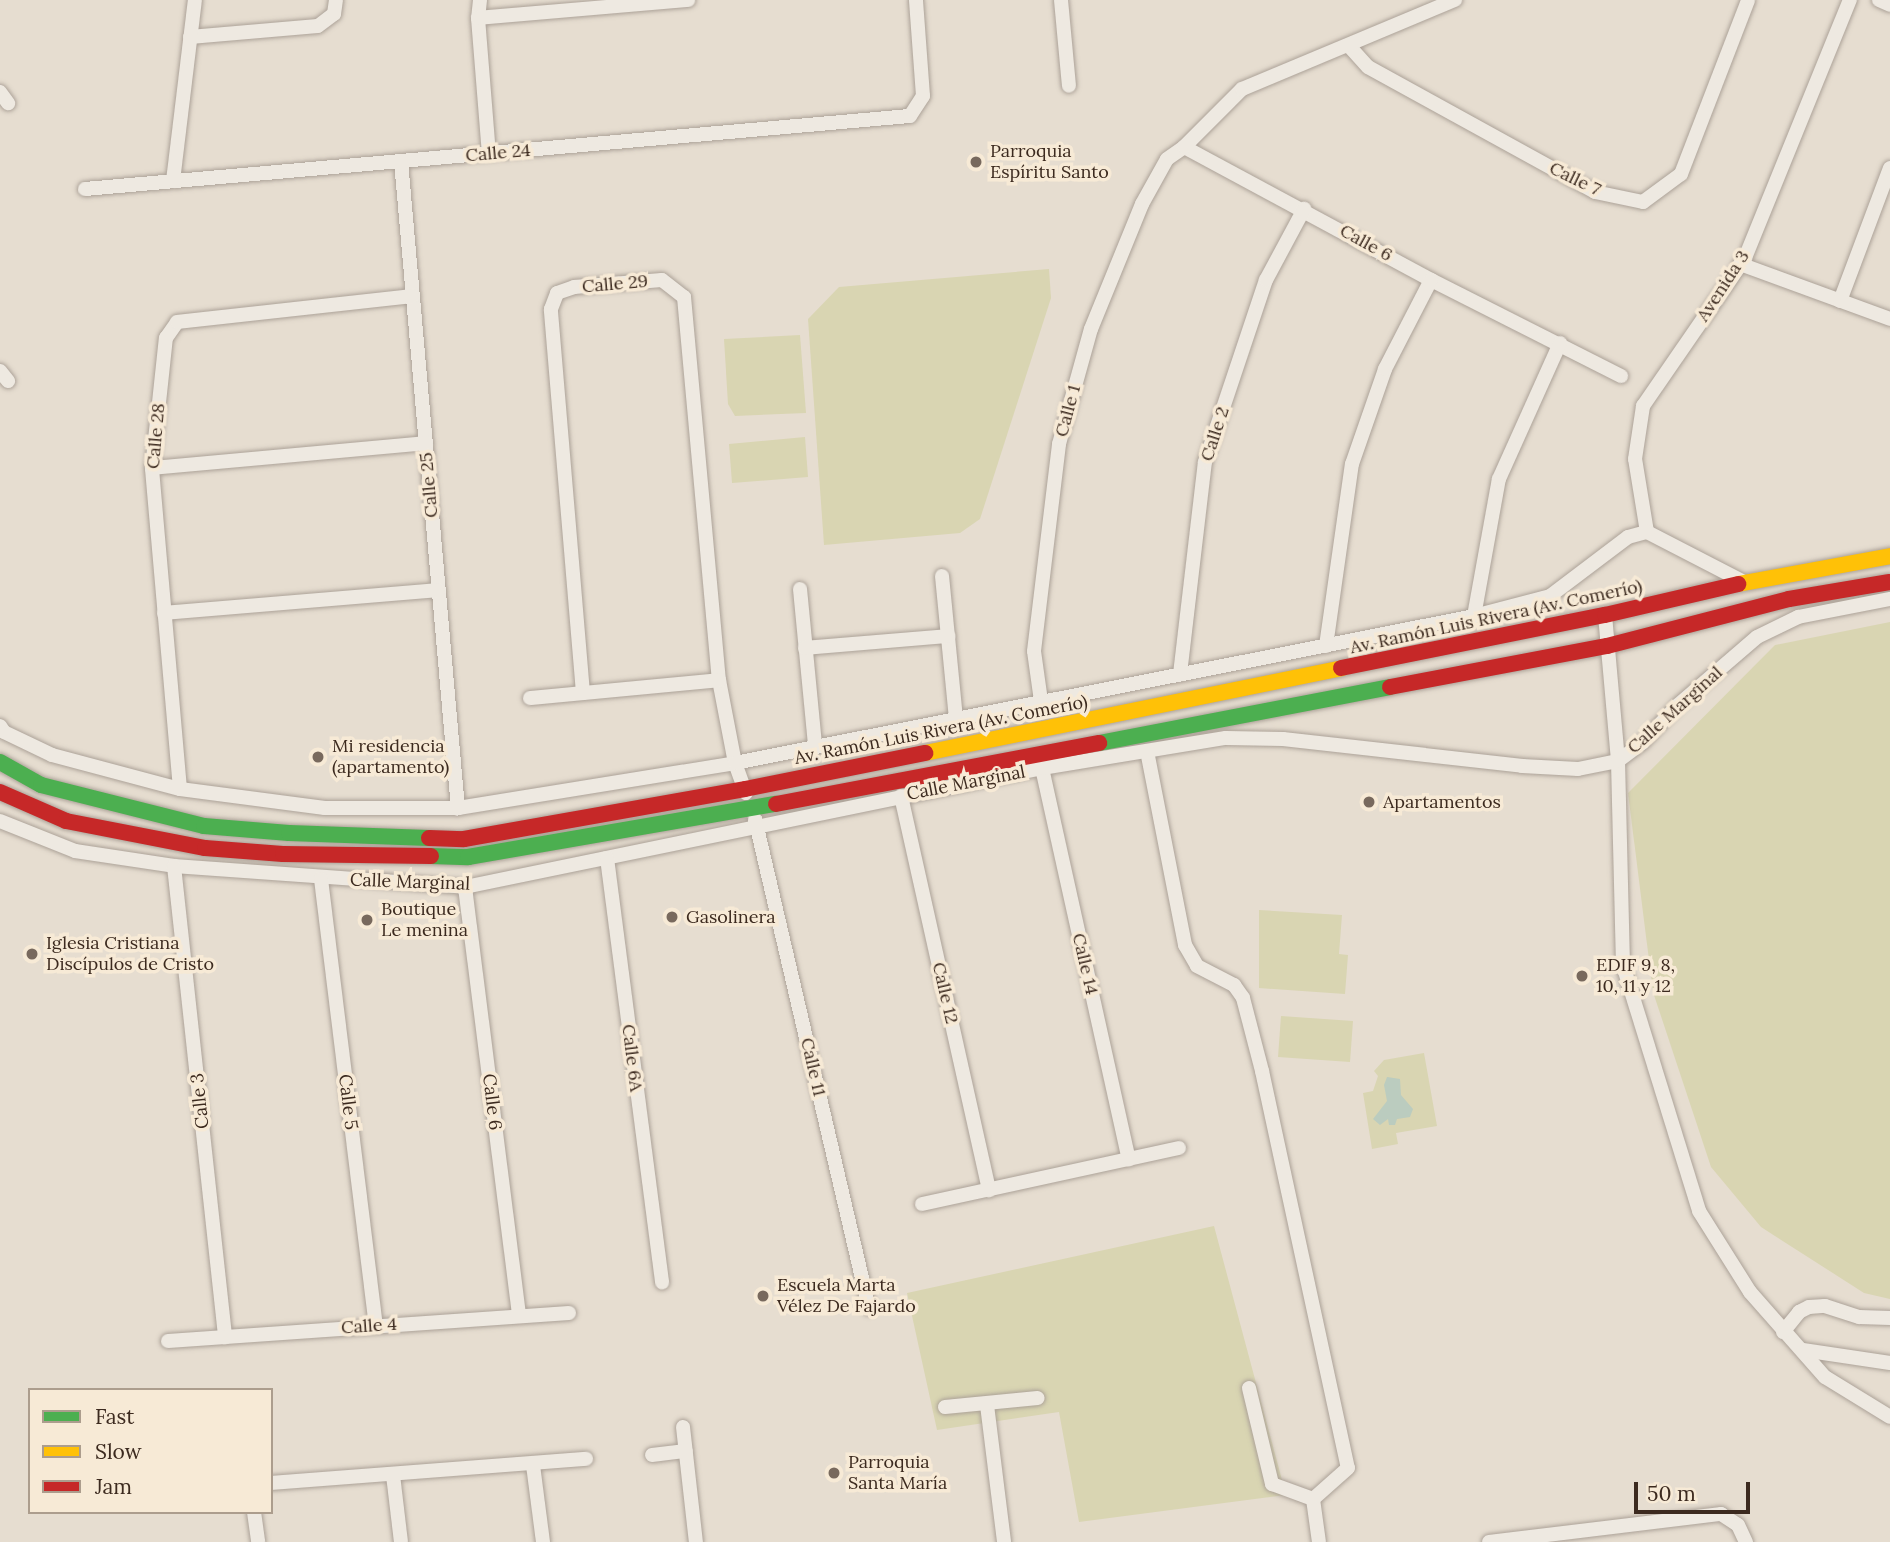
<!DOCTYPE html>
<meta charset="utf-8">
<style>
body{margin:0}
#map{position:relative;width:1890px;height:1542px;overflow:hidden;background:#e6ddd0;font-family:Lora,serif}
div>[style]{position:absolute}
.green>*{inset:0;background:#d9d5b2}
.water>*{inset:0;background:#bbccbf}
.roads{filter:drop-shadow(0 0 2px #aca298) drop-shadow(0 0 2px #aca298)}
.street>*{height:14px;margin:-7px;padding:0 7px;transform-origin:7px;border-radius:7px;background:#eee9e1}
.fast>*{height:16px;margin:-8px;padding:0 8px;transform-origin:8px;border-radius:8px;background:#4caf50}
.slow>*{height:16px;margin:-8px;padding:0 8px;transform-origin:8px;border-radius:8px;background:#ffc107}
.jam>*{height:16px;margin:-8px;padding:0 8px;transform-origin:8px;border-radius:8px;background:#c62828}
.dots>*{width:19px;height:19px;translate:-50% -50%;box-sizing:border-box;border:4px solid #f7ead6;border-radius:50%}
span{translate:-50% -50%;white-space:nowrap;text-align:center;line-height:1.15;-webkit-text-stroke:7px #f7ead6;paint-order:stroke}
.poi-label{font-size:18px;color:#3c2a1f}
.left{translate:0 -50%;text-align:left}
.street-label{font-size:18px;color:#3c2a1f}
.legend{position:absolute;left:28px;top:1388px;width:245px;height:126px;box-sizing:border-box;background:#f7ead6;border:2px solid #ac9d8d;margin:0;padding:9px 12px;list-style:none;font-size:21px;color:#3c2a1f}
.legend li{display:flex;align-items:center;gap:14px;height:35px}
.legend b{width:35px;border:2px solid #ac9d8d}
.scale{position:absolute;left:1634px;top:1482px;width:116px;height:32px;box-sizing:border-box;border:4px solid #3c2a1f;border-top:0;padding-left:9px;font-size:21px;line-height:24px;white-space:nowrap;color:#3c2a1f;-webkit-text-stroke:5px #f7ead6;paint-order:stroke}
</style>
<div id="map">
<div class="green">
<div style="clip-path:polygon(1049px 269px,1051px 298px,980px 519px,960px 533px,824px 545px,808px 319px,839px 287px)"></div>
<div style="clip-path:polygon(800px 335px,806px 413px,735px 416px,728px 404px,724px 339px)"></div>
<div style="clip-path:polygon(805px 437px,808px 477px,732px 483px,729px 444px)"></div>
<div style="clip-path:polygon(1890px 622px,1890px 1299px,1864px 1293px,1761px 1227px,1711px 1167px,1653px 992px,1628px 793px,1775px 645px)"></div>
<div style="clip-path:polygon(1259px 910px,1342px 915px,1339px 954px,1348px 955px,1345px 994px,1259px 988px)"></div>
<div style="clip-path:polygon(1281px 1016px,1353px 1021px,1350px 1062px,1278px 1057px)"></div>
<div style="clip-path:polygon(1424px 1053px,1437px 1126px,1396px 1133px,1398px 1144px,1372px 1149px,1363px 1093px,1373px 1091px,1378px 1076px,1374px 1071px,1384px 1060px)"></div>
<div style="clip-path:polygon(1214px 1226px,1286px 1495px,1079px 1522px,1059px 1412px,937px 1430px,907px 1293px)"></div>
</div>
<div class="water">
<div style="clip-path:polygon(1387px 1077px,1400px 1079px,1401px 1095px,1413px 1109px,1410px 1117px,1397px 1119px,1395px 1125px,1389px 1125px,1388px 1119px,1380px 1125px,1373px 1119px,1387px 1101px,1384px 1085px)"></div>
</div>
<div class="roads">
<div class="street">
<div style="left:480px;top:0;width:18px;rotate:96deg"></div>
<div style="left:478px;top:18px;width:136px;rotate:85.4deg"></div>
<div style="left:1061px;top:0;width:86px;rotate:84.7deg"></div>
<div style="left:1879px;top:0;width:12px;rotate:24deg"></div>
<div style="left:478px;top:18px;width:211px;rotate:-4.9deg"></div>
<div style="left:190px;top:37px;width:128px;rotate:-4.9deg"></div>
<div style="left:318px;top:26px;width:20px;rotate:-37deg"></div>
<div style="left:334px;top:14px;width:14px;rotate:-82deg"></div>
<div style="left:1349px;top:46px;width:28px;rotate:48deg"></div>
<div style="left:1368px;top:67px;width:259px;rotate:28.8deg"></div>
<div style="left:1595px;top:192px;width:49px;rotate:11.8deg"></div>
<div style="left:1643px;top:202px;width:47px;rotate:-36.4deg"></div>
<div style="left:1681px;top:174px;width:186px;rotate:-68.9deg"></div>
<div style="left:0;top:92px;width:14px;rotate:54deg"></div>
<div style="left:1184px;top:147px;width:281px;rotate:28.3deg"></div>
<div style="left:1431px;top:280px;width:213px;rotate:26.8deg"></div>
<div style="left:401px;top:161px;width:650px;rotate:84.97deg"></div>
<div style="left:173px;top:181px;width:182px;rotate:-83.1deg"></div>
<div style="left:85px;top:189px;width:828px;rotate:-5.06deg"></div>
<div style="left:910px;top:116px;width:24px;rotate:-57deg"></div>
<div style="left:923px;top:96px;width:96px;rotate:-94.2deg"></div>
<div style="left:1740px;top:264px;width:160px;rotate:20.1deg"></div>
<div style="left:1840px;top:301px;width:142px;rotate:-69.4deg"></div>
<div style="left:0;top:371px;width:13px;rotate:51deg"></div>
<div style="left:152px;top:468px;width:275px;rotate:-5.2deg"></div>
<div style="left:1647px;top:532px;width:74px;rotate:-99.3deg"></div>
<div style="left:1635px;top:459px;width:54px;rotate:-81.4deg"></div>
<div style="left:1643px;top:406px;width:180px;rotate:-55.4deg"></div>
<div style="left:1745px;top:258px;width:279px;rotate:-67.9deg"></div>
<div style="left:1647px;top:532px;width:107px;rotate:27.3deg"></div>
<div style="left:942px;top:576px;width:143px;rotate:84.4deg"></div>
<div style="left:800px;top:589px;width:158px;rotate:84.5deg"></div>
<div style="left:164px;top:613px;width:275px;rotate:-4.8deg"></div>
<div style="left:1605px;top:615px;width:147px;rotate:84.9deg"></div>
<div style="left:1618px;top:761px;width:204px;rotate:88.6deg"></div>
<div style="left:1623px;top:965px;width:257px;rotate:72.8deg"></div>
<div style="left:1699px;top:1211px;width:96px;rotate:57.8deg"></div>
<div style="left:1750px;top:1292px;width:113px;rotate:48.6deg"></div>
<div style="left:1825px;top:1377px;width:76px;rotate:31.6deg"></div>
<div style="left:1474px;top:616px;width:139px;rotate:-79.7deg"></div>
<div style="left:1499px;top:479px;width:149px;rotate:-65.8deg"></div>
<div style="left:1326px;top:646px;width:184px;rotate:-81.9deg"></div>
<div style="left:1352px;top:464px;width:101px;rotate:-70.8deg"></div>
<div style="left:1385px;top:369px;width:100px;rotate:-62.7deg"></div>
<div style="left:805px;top:648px;width:144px;rotate:-4.8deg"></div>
<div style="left:1180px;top:674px;width:213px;rotate:-83.3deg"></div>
<div style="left:1205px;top:462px;width:192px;rotate:-71.5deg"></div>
<div style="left:1266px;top:280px;width:81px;rotate:-61.8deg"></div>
<div style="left:583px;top:693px;width:385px;rotate:-94.8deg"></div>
<div style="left:551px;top:309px;width:17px;rotate:-69deg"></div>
<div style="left:557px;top:293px;width:18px;rotate:-19deg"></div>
<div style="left:574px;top:287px;width:88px;rotate:-4.5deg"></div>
<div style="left:662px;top:280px;width:28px;rotate:38deg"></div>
<div style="left:684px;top:297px;width:385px;rotate:84.8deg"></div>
<div style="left:719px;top:680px;width:85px;rotate:79.1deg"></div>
<div style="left:735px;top:763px;width:32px;rotate:70deg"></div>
<div style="left:530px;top:698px;width:190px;rotate:-5.4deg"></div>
<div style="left:1041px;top:701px;width:50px;rotate:-98deg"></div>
<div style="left:1034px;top:651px;width:209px;rotate:-83.1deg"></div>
<div style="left:1059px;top:444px;width:119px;rotate:-74.5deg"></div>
<div style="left:1091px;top:329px;width:135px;rotate:-67.8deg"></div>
<div style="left:1142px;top:204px;width:51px;rotate:-60.9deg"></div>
<div style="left:1167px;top:159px;width:21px;rotate:-35deg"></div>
<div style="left:1184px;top:147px;width:82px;rotate:-45deg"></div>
<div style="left:1242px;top:89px;width:231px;rotate:-22.7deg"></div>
<div style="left:0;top:726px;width:7px;rotate:56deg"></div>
<div style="left:4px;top:732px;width:53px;rotate:25.6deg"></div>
<div style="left:52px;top:755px;width:132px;rotate:14.9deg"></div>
<div style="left:180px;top:789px;width:146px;rotate:7.5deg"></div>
<div style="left:325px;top:808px;width:133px"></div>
<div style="left:458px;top:808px;width:281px;rotate:-9.2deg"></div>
<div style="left:735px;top:763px;width:753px;rotate:-11.25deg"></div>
<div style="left:1474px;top:616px;width:79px;rotate:-14.7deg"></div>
<div style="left:1550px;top:596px;width:98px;rotate:-37.1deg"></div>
<div style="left:1628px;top:537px;width:20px;rotate:-15deg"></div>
<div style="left:1147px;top:751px;width:198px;rotate:78.9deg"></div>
<div style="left:1185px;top:945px;width:24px;rotate:60deg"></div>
<div style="left:1197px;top:966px;width:42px;rotate:27.2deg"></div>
<div style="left:1234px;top:985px;width:16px;rotate:55deg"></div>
<div style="left:1243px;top:998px;width:75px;rotate:75.4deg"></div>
<div style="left:1262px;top:1071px;width:406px;rotate:77.8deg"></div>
<div style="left:1348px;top:1468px;width:47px;rotate:138.5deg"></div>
<div style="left:1313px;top:1499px;width:43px;rotate:82.1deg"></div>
<div style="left:1042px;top:768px;width:401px;rotate:77.5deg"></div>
<div style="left:180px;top:789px;width:322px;rotate:-95deg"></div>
<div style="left:152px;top:468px;width:131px;rotate:-83.9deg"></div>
<div style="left:166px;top:338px;width:19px;rotate:-55deg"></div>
<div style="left:177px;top:322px;width:237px;rotate:-6.3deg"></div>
<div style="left:901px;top:796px;width:404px;rotate:77.4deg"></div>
<div style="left:755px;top:819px;width:502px;rotate:76.88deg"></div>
<div style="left:0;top:821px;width:81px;rotate:21.8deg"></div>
<div style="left:75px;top:851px;width:100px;rotate:8.6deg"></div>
<div style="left:174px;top:866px;width:292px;rotate:4.1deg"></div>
<div style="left:465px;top:887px;width:589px;rotate:-11.65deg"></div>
<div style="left:1042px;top:768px;width:186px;rotate:-9.3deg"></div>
<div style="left:1226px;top:738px;width:57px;rotate:1deg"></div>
<div style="left:1283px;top:739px;width:241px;rotate:6.4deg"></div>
<div style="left:1522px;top:766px;width:56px;rotate:3.1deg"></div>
<div style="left:1578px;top:769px;width:41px;rotate:-11.3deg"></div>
<div style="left:1618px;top:761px;width:30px;rotate:-37deg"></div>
<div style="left:1642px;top:743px;width:52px;rotate:-46.5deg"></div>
<div style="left:1678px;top:705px;width:104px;rotate:-40.7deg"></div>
<div style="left:1757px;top:637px;width:46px;rotate:-26deg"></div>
<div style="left:1798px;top:617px;width:94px;rotate:-11.1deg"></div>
<div style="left:607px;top:858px;width:428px;rotate:82.6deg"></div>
<div style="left:174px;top:866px;width:474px;rotate:83.8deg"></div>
<div style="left:321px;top:879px;width:450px;rotate:83deg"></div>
<div style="left:465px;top:887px;width:432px;rotate:82.8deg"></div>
<div style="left:922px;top:1204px;width:263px;rotate:-12.3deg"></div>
<div style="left:1783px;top:1332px;width:26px;rotate:-51deg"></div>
<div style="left:1799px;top:1312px;width:11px;rotate:-27deg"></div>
<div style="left:1809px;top:1307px;width:16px;rotate:-4deg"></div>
<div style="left:1825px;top:1306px;width:36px;rotate:18deg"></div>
<div style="left:1859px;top:1317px;width:31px;rotate:2deg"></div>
<div style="left:168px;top:1341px;width:402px;rotate:-4deg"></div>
<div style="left:1803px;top:1350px;width:88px;rotate:8.5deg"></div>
<div style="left:1249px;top:1388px;width:99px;rotate:76.5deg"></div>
<div style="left:1272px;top:1484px;width:44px;rotate:20.1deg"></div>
<div style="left:987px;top:1405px;width:138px;rotate:82.9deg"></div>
<div style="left:945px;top:1407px;width:93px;rotate:-5.5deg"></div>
<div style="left:683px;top:1427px;width:116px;rotate:83.6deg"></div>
<div style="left:652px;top:1455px;width:34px;rotate:-7deg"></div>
<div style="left:533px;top:1465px;width:78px;rotate:82.6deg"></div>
<div style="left:393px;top:1475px;width:67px;rotate:83.2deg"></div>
<div style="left:271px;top:1483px;width:316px;rotate:-4.4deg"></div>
<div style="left:254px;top:1512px;width:30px;rotate:82deg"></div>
<div style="left:1489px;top:1542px;width:234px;rotate:-6.9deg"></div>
<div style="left:1721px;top:1514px;width:20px;rotate:33deg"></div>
<div style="left:1738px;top:1525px;width:19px;rotate:65deg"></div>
</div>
<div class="fast">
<div style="left:1099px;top:743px;width:296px;rotate:-10.9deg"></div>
<div style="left:0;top:762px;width:47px;rotate:29.3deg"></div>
<div style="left:41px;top:785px;width:168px;rotate:14.1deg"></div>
<div style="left:204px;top:826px;width:85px;rotate:4.7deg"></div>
<div style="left:289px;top:833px;width:140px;rotate:2deg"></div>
<div style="left:431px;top:856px;width:37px;rotate:2deg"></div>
<div style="left:468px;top:857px;width:313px;rotate:-9.8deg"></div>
</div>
<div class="slow">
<div style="left:1738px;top:584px;width:155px;rotate:-10.4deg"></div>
<div style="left:925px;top:753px;width:425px;rotate:-11.5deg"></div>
</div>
<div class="jam">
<div style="left:1341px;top:668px;width:269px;rotate:-11.4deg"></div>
<div style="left:1605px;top:615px;width:137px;rotate:-13.1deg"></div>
<div style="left:1390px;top:687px;width:221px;rotate:-10.7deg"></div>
<div style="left:1607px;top:646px;width:188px;rotate:-14.5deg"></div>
<div style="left:1789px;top:599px;width:102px;rotate:-9.6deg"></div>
<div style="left:0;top:792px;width:72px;rotate:23.7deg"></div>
<div style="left:66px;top:821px;width:142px;rotate:11deg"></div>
<div style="left:205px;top:848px;width:78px;rotate:4.4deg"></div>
<div style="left:283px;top:854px;width:148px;rotate:0.8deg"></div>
<div style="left:776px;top:804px;width:329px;rotate:-10.7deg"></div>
<div style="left:429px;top:838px;width:35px;rotate:2deg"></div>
<div style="left:464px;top:839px;width:285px;rotate:-10.1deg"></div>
<div style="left:745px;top:789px;width:184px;rotate:-11.3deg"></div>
</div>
</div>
<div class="dots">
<div style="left:976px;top:162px;background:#78695d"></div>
<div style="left:318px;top:757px;background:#78695d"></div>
<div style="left:1369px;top:802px;background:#78695d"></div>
<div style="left:672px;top:917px;background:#78695d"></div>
<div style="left:367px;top:920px;background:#78695d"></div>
<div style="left:32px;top:954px;background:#78695d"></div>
<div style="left:1582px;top:976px;background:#78695d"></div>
<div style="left:763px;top:1296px;background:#78695d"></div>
<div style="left:834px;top:1473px;background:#78695d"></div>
</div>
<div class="poi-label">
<span class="left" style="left:990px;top:162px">Parroquia<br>Espíritu Santo</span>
<span class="left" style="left:332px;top:757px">Mi residencia<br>(apartamento)</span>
<span class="left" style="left:1383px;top:802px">Apartamentos</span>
<span class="left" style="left:381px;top:920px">Boutique<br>Le menina</span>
<span class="left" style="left:686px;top:917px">Gasolinera</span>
<span class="left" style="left:46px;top:954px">Iglesia Cristiana<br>Discípulos de Cristo</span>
<span class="left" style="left:1596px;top:976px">EDIF 9, 8,<br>10, 11 y 12</span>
<span class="left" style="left:777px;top:1296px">Escuela Marta<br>Vélez De Fajardo</span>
<span class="left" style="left:848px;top:1473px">Parroquia<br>Santa María</span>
</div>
<div class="street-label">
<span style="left:498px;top:153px;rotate:-5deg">Calle 24</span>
<span style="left:1575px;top:179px;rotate:26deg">Calle 7</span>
<span style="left:1366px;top:243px;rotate:29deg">Calle 6</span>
<span style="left:615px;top:284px;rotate:-5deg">Calle 29</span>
<span style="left:1723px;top:286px;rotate:-57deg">Avenida 3</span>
<span style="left:1068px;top:411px;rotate:-75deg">Calle 1</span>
<span style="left:1215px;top:434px;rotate:-72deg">Calle 2</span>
<span style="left:156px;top:436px;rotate:-85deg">Calle 28</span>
<span style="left:429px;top:485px;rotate:-95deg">Calle 25</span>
<span style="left:1496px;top:617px;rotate:-12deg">Av. Ramón Luis Rivera (Av. Comerío)</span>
<span style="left:1675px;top:710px;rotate:-42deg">Calle Marginal</span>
<span style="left:941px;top:730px;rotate:-11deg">Av. Ramón Luis Rivera (Av. Comerío)</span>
<span style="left:966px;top:783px;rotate:-11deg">Calle Marginal</span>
<span style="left:410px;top:882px;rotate:2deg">Calle Marginal</span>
<span style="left:1085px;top:964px;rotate:77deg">Calle 14</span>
<span style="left:945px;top:993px;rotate:77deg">Calle 12</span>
<span style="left:632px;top:1058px;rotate:83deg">Calle 6A</span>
<span style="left:813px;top:1067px;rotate:77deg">Calle 11</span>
<span style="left:200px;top:1101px;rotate:-96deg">Calle 3</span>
<span style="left:348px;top:1102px;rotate:83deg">Calle 5</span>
<span style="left:492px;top:1102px;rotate:83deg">Calle 6</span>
<span style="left:369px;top:1326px;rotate:-4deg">Calle 4</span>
</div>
<ul class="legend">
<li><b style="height:9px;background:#4caf50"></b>Fast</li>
<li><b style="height:9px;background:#ffc107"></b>Slow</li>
<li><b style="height:9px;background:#c62828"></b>Jam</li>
</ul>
<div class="scale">50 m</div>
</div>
